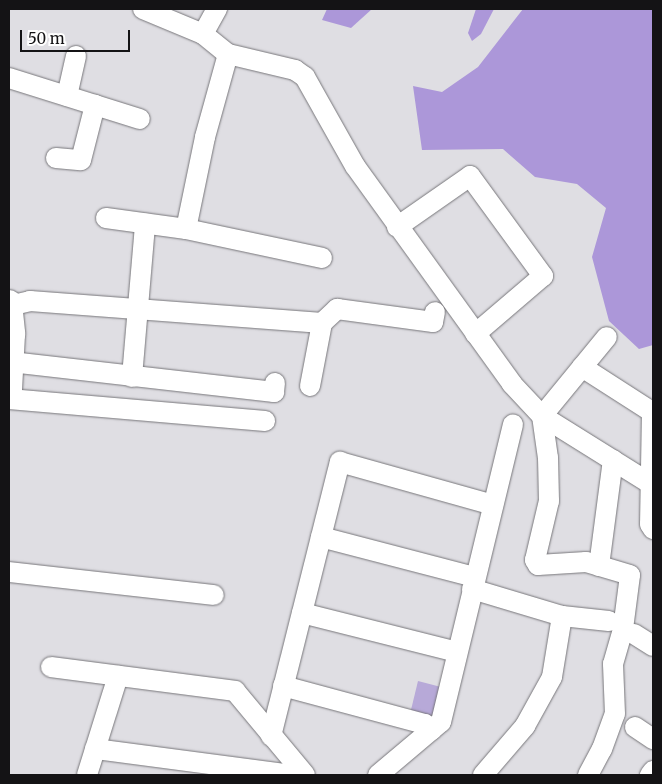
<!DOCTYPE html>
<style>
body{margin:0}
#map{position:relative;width:662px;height:784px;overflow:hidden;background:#dfdee3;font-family:Merriweather,serif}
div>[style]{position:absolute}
.green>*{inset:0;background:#b7a9d8}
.forest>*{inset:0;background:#ac97d9}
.roads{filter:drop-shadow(0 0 1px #77767a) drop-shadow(0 0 1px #77767a)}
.minor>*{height:20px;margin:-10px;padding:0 10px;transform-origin:10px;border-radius:10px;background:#fff}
.major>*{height:26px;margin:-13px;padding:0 13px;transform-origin:13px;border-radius:13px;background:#fff}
span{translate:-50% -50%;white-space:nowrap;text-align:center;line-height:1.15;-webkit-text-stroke:4px #fff;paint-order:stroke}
.frame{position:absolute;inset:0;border:10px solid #141315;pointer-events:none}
.scale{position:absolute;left:20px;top:30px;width:110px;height:22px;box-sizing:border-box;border:2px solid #141315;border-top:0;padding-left:6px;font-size:15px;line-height:18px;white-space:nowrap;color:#141315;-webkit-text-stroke:4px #fff;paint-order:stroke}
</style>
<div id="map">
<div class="green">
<div style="clip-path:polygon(418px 681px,441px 687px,433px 718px,410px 714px)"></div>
</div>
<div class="forest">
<div style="clip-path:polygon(327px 9px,372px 9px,351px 28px,322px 20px)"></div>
<div style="clip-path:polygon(476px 9px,494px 9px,481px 34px,472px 41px,468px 33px)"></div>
<div style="clip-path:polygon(523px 9px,653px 9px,653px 345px,639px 349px,609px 321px,592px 257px,606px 208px,577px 184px,535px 177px,503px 149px,422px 150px,413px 86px,442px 92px,478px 67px)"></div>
</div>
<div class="roads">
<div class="minor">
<div style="left:143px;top:9px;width:65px;rotate:22.6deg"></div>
<div style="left:203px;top:34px;width:32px;rotate:39deg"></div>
<div style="left:228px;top:54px;width:69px;rotate:13.4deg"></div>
<div style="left:295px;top:70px;width:12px;rotate:35deg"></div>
<div style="left:305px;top:77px;width:102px;rotate:60.7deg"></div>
<div style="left:355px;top:166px;width:269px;rotate:54.2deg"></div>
<div style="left:512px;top:384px;width:44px;rotate:46.8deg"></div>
<div style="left:542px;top:416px;width:128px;rotate:32deg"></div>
<div style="left:203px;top:34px;width:29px;rotate:-61deg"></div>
<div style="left:9px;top:78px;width:137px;rotate:17.4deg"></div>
<div style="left:67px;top:96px;width:41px;rotate:-77.3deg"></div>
<div style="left:56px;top:158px;width:25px;rotate:5deg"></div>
<div style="left:81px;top:160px;width:57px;rotate:-75.7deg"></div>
<div style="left:106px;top:218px;width:81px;rotate:7.8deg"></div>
<div style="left:186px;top:229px;width:139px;rotate:12deg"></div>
<div style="left:397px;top:227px;width:89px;rotate:-34.9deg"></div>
<div style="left:470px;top:176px;width:124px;rotate:53.9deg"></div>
<div style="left:543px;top:276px;width:89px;rotate:139.5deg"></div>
<div style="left:186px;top:229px;width:94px;rotate:-78.3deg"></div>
<div style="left:205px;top:137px;width:86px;rotate:-74.5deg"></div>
<div style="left:9px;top:306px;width:22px;rotate:-13deg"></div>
<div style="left:30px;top:301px;width:293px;rotate:4.3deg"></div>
<div style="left:11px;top:362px;width:265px;rotate:6.5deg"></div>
<div style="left:274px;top:392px;width:9px;rotate:-84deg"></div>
<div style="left:582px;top:367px;width:83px;rotate:32.7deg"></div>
<div style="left:652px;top:412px;width:112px;rotate:91deg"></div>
<div style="left:650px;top:524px;width:6px;rotate:59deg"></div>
<div style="left:132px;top:377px;width:154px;rotate:-85.1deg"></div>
<div style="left:310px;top:386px;width:64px;rotate:-79.2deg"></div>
<div style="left:322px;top:323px;width:21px;rotate:-43deg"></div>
<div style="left:337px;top:309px;width:97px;rotate:7.7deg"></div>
<div style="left:433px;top:322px;width:10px;rotate:-79deg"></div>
<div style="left:9px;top:399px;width:257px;rotate:4.9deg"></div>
<div style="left:321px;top:537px;width:159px;rotate:14.6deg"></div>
<div style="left:599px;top:566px;width:107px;rotate:-82.5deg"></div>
<div style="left:9px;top:572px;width:206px;rotate:6.4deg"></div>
<div style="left:472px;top:589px;width:94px;rotate:16.7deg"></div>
<div style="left:562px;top:616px;width:47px;rotate:6.1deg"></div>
<div style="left:302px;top:613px;width:160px;rotate:14.1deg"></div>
<div style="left:634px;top:634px;width:22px;rotate:32deg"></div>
<div style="left:51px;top:667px;width:186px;rotate:7.4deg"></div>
<div style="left:235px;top:691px;width:109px;rotate:50.2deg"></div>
<div style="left:283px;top:686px;width:147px;rotate:15deg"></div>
<div style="left:425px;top:724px;width:9px;rotate:41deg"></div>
<div style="left:635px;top:727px;width:22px;rotate:34deg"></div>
<div style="left:271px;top:736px;width:283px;rotate:-75.9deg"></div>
<div style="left:340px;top:462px;width:159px;rotate:15.7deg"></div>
<div style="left:95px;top:749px;width:200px;rotate:7.5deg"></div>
<div style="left:87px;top:775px;width:104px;rotate:-72.6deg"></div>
<div style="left:378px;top:775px;width:82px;rotate:-40.1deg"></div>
<div style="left:441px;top:722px;width:306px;rotate:-76.4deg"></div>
<div style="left:483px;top:775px;width:65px;rotate:-49.4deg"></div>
<div style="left:525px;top:726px;width:56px;rotate:-61.1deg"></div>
<div style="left:552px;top:677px;width:62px;rotate:-80.7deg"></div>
<div style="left:588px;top:775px;width:30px;rotate:-62deg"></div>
<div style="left:602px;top:749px;width:37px;rotate:-70deg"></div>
<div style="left:615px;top:714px;width:50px;rotate:-92.3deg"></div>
<div style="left:613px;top:664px;width:36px;rotate:-74deg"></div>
<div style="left:623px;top:629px;width:54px;rotate:-82.6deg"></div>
<div style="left:630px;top:575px;width:46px;rotate:-163.5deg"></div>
<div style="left:586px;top:562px;width:48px;rotate:176.4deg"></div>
<div style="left:538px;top:565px;width:6px;rotate:-121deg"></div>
<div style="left:535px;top:560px;width:61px;rotate:-76.7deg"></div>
<div style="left:549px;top:501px;width:43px;rotate:-91.3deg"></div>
<div style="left:548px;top:458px;width:42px;rotate:-98.1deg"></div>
<div style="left:542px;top:416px;width:102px;rotate:-50.6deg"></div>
<div style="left:650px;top:775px;width:5px;rotate:-53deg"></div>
</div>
<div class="major">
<div style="left:9px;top:303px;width:31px;rotate:84deg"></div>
<div style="left:12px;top:334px;width:56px;rotate:93.1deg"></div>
</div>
</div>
<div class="frame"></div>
<div class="scale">50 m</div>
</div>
